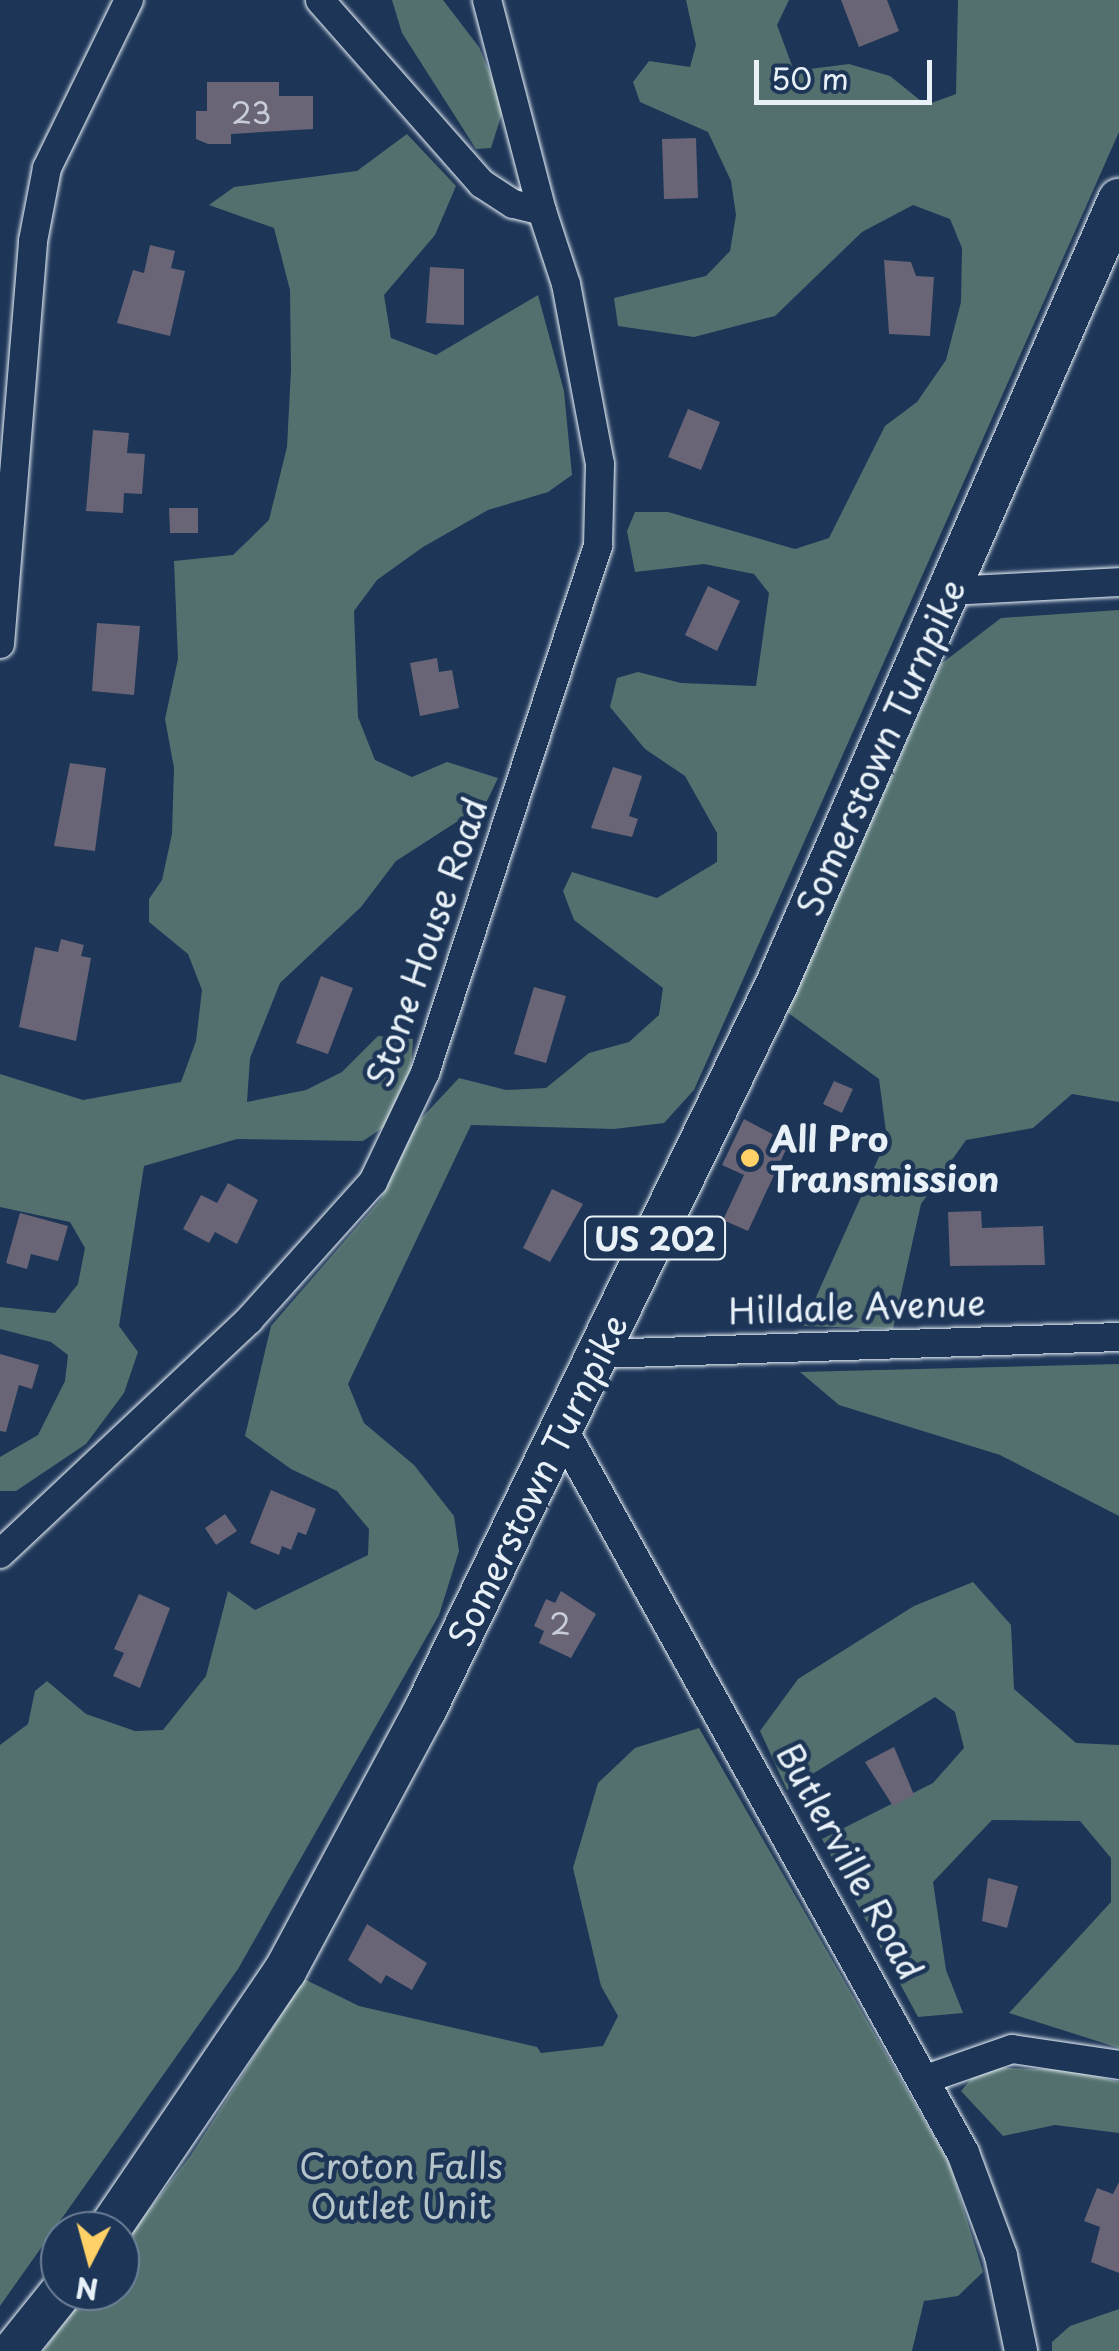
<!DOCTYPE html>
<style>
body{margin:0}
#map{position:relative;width:1119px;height:2351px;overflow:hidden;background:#1d3557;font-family:"Playpen Sans",sans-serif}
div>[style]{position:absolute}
.green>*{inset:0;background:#53706f}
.building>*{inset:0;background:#696476}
.roads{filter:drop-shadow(0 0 2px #e8f1f8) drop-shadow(0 0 2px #e8f1f8)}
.minor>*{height:28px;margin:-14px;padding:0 14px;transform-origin:14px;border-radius:14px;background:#1d3557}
.tertiary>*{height:32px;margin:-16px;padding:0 16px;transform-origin:16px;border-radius:16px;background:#1d3557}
.primary>*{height:42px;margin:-21px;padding:0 21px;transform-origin:21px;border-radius:21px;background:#1d3557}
.dots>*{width:28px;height:28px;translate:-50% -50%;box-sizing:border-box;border:5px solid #1d3557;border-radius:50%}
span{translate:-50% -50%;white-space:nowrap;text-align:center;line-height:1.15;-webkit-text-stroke:9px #1d3557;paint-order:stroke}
.number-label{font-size:30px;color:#c8ced8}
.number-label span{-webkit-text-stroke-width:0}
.shield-label span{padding:2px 8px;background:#1d3557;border:2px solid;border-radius:8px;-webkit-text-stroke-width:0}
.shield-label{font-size:32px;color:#e8f1f8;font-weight:700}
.street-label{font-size:35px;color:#e8f1f8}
.poi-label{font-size:35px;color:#e8f1f8;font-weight:700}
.left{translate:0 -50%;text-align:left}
.park-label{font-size:35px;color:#b4c4c8}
.north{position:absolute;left:40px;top:2211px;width:100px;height:100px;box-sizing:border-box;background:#1d3557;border:2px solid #6e8097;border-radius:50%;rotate:186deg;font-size:28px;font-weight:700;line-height:40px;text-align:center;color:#e8f1f8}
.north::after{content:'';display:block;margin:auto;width:35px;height:45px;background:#ffd166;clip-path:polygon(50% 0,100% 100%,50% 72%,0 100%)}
.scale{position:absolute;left:754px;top:60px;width:178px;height:45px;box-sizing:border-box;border:5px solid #e8f1f8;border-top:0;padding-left:12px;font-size:30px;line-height:35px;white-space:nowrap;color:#e8f1f8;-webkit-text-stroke:8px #1d3557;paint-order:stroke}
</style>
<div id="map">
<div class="green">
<div style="clip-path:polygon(392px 0,443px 0,479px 47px,504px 107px,491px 148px,476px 149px,402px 33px)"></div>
<div style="clip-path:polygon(686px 0,789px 0,777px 25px,794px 71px,849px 64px,890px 76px,926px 105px,956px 94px,958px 0,1119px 0,1119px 132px,694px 1090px,664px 1123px,614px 1129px,471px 1125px,348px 1384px,364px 1423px,414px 1465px,454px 1516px,459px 1551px,439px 1615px,238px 1969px,0 2306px,0 1745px,28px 1724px,35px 1691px,47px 1681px,86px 1714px,135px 1731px,163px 1730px,206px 1676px,228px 1591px,255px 1610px,368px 1555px,369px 1529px,337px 1491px,291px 1469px,245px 1436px,271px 1326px,381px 1199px,414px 1126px,459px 1078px,506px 1090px,546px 1088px,589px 1053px,629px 1042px,659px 1015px,663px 988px,574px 920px,563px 891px,572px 872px,657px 898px,717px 862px,717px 833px,685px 776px,645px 749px,610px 707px,617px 678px,638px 672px,681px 683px,756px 686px,769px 593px,754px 574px,704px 564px,635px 572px,627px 531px,635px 512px,668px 512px,795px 549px,829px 538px,885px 426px,917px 402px,946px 360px,961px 302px,962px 248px,950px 219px,913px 205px,862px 232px,775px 316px,694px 337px,618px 326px,614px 298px,706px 276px,730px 251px,736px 215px,731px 181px,708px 132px,640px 102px,633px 82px,649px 61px,690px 67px,696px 45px)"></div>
<div style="clip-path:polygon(407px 134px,456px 186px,435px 235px,384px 295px,391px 338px,436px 355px,538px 295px,564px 391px,572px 475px,548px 492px,488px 510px,423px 547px,377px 580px,354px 611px,358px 717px,375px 760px,412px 777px,447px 762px,498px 778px,486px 803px,396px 861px,361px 907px,280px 983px,250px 1058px,247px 1102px,306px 1090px,342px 1072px,378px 1036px,413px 1039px,411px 1075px,390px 1123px,363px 1141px,237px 1139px,144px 1166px,119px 1326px,138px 1352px,124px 1393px,86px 1444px,16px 1491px,0 1491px,0 1457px,38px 1435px,65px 1381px,68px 1355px,51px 1342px,0 1329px,0 1307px,55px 1313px,78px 1284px,85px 1248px,70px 1222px,0 1207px,0 1074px,83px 1100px,181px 1082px,196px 1041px,202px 990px,188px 954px,149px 922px,149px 899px,162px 880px,172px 834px,174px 768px,165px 719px,178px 659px,174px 561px,233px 555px,269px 520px,287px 447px,291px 370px,290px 290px,274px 228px,209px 205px,234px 187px,357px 171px)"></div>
<div style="clip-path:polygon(1119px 610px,1119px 1102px,1072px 1094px,1033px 1128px,966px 1140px,921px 1204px,893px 1329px,803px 1326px,887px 1139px,879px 1079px,787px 1012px,941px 664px,1001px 618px)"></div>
<div style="clip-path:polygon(1119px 1364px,1119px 1516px,1000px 1455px,839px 1405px,800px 1372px)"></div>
<div style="clip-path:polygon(973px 1582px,1011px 1625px,1014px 1689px,1076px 1743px,1119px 1745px,1119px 2048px,1009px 2013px,1111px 1902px,1111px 1858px,1080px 1821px,992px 1820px,933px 1882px,946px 1970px,963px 2013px,918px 2017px,822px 1839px,933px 1783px,964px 1748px,955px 1712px,935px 1697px,787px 1790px,760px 1731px,798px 1679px,914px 1606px)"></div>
<div style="clip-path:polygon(699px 1728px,950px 2165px,983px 2272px,958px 2296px,924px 2301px,912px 2351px,43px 2351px,88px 2291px,120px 2291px,120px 2248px,191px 2155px,304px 1979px,359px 2006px,537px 2047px,541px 2053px,603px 2046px,618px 2016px,601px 1986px,573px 1868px,598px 1783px,635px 1748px)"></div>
<div style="clip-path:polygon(981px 2067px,1070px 2070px,1119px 2082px,1119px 2133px,1055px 2125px,1003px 2136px,961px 2091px)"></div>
<div style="clip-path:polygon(1119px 2309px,1119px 2351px,1052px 2351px,1052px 2342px,1070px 2326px)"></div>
</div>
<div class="building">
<div style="clip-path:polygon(841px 0,887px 0,899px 31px,859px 47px)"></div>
<div style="clip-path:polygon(207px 82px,279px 82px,279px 96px,313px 96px,313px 129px,231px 134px,231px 144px,208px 144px,196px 139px,196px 111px,207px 111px)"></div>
<div style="clip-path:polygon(696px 138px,698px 198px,664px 199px,662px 139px)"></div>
<div style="clip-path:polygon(150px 245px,175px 251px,171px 268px,185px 271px,170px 336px,117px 323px,133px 270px,144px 273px)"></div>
<div style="clip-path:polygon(884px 260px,911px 262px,916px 276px,934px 277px,930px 336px,889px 334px)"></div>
<div style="clip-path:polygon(430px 267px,464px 269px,464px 325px,426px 323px)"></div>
<div style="clip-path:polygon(688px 409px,720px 422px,701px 470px,668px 457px)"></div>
<div style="clip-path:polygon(93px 430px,129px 433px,127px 453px,145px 454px,142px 494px,124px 493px,123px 513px,86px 511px)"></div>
<div style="clip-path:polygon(169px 508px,198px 508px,198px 533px,170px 533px)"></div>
<div style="clip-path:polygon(708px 586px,740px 601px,717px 651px,685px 635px)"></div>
<div style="clip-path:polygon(97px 623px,140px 626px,134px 695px,92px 691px)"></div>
<div style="clip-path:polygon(437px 658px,439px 672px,452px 670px,459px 708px,420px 716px,410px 663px)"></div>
<div style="clip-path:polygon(70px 763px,106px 768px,95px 851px,54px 846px)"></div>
<div style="clip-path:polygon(613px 767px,642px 776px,629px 816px,638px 819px,632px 837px,591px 828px)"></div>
<div style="clip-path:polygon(61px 939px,84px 945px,81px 956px,91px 958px,76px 1041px,19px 1027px,35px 947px,58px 952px)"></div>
<div style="clip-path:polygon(321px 976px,353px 988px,328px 1054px,296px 1043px)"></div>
<div style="clip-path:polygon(534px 987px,566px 996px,546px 1063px,514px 1054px)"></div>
<div style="clip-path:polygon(834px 1081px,853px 1089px,842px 1113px,823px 1104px)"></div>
<div style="clip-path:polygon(744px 1119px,789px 1143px,748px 1231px,723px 1220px,744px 1175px,722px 1165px)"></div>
<div style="clip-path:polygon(228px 1183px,258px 1200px,237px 1244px,215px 1232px,209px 1243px,183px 1229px,201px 1195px,217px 1203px)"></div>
<div style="clip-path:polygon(552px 1189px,583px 1204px,550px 1262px,523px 1248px)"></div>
<div style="clip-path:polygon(981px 1211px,982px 1228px,1043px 1226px,1045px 1265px,950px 1266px,948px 1212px)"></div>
<div style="clip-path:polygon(20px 1213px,68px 1226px,58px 1261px,31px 1254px,27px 1269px,6px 1263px)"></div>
<div style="clip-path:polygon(0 1354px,39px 1365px,32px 1389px,19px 1385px,6px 1432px,0 1431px)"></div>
<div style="clip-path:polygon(271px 1490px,316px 1509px,306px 1535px,298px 1532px,291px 1550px,282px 1546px,279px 1555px,250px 1543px)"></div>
<div style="clip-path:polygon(225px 1514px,237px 1531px,216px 1545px,205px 1528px)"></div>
<div style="clip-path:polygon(561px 1591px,596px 1614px,571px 1658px,539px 1643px,544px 1631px,534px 1626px,546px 1599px,555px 1603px)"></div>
<div style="clip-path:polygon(139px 1594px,170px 1608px,140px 1688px,113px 1676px,124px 1653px,114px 1649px)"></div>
<div style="clip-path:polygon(894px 1747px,914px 1795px,893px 1806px,865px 1762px)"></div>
<div style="clip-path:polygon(988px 1878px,1018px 1886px,1007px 1928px,982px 1921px)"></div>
<div style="clip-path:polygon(367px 1924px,427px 1963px,412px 1990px,386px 1975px,381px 1984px,348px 1960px)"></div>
<div style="clip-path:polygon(1119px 2182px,1119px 2273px,1091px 2262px,1100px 2227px,1084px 2221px,1097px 2188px,1113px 2194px)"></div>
</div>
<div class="roads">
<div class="minor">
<div style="left:487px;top:0;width:218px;rotate:75.4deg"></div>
<div style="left:949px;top:591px;width:170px;rotate:-3deg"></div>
<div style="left:0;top:644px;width:404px;rotate:-85.3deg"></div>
<div style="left:33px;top:241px;width:74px;rotate:-79.1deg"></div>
<div style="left:47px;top:168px;width:187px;rotate:-64deg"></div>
<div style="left:599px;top:1354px;width:520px;rotate:-1.87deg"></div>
<div style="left:0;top:1554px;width:342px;rotate:-43.2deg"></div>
<div style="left:249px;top:1320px;width:186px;rotate:-48.1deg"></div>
<div style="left:373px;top:1182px;width:121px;rotate:-64.5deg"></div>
<div style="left:425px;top:1073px;width:555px;rotate:-71.83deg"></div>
<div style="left:598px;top:546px;width:82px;rotate:-88.6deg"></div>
<div style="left:600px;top:464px;width:183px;rotate:-100.7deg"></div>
<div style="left:566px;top:284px;width:77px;rotate:-108.2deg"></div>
<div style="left:542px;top:211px;width:30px;rotate:-166deg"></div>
<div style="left:513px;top:204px;width:37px;rotate:-147deg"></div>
<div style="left:482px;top:184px;width:245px;rotate:-131.4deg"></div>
<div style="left:926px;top:2079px;width:91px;rotate:-19.2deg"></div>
<div style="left:1012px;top:2049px;width:108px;rotate:8.5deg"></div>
</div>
<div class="tertiary">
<div style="left:562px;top:1430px;width:827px;rotate:60.99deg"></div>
<div style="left:963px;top:2153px;width:110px;rotate:69.7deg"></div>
<div style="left:1001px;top:2256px;width:97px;rotate:78.1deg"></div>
</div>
<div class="primary">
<div style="left:108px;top:2231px;width:315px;rotate:-55.8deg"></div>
<div style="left:285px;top:1971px;width:296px;rotate:-61.8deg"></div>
<div style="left:425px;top:1710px;width:805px;rotate:-64.14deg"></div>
<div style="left:776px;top:986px;width:858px;rotate:-66.42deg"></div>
<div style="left:14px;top:2351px;width:77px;rotate:-51.3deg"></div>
</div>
</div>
<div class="dots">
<div style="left:750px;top:1158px;background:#ffd166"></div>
</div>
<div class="number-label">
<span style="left:251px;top:112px">23</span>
<span style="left:560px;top:1623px">2</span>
</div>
<div class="shield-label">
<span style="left:655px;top:1238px">US 202</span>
</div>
<div class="street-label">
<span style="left:880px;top:747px;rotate:-66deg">Somerstown Turnpike</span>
<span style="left:426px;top:942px;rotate:-71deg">Stone House Road</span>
<span style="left:857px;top:1306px;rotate:-2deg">Hilldale Avenue</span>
<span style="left:537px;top:1480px;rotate:-64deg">Somerstown Turnpike</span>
<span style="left:851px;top:1861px;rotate:61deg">Butlerville Road</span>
</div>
<div class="poi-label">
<span class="left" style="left:770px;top:1158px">All Pro<br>Transmission</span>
</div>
<div class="park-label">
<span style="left:401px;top:2185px">Croton Falls<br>Outlet Unit</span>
</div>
<div class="north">N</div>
<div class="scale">50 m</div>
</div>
